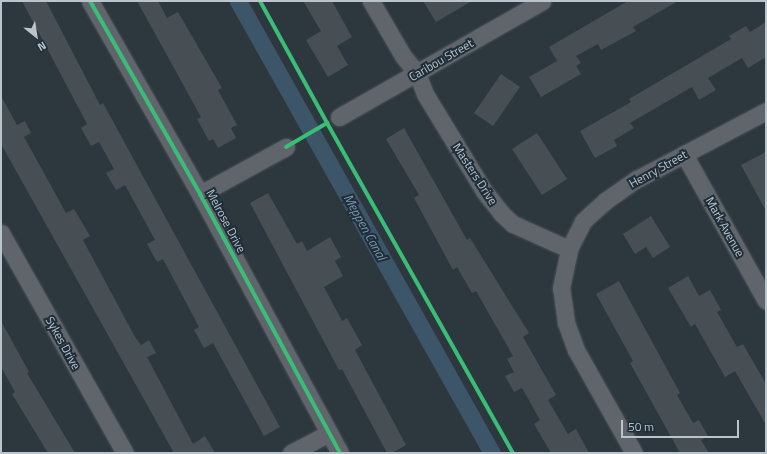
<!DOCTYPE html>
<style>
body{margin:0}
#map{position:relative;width:767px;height:454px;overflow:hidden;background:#2d373e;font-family:"Titillium Web",sans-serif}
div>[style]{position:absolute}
.canal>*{height:17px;margin:-8.5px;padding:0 8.5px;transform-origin:8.5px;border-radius:8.5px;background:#3c5569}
.building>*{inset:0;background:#474f55}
.roads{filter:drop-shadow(0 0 1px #4c5358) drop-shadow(0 0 1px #4c5358)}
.minor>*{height:17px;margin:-8.5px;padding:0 8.5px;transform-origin:8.5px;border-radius:8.5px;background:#5f656b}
.cycleway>*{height:4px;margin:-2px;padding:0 2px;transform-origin:2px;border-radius:2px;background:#3abd76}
span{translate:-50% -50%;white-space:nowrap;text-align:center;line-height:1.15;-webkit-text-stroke:4px #202e39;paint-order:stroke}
.street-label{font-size:12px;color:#b9c4cd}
.water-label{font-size:13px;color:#7a98b0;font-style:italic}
.frame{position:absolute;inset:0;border:2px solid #b9c4cd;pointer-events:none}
.north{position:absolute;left:16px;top:16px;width:40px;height:40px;-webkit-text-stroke:3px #202e39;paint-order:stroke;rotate:150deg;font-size:11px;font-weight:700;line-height:16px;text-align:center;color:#b9c4cd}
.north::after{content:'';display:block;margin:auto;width:14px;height:18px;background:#b9c4cd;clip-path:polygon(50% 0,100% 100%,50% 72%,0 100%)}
.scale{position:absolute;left:621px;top:420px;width:118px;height:18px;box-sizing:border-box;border:2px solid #b9c4cd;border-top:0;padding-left:5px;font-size:12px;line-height:14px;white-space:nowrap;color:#b9c4cd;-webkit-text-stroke:3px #202e39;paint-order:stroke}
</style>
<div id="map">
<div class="canal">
<div style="left:238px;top:1px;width:518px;rotate:60.67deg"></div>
</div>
<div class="building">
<div style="clip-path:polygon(22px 1px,46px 1px,100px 105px,103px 103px,145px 180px,280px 427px,264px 436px,213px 343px,204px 348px,194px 330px,199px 327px,163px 259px,157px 262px,147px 244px,155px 240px,125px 185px,116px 190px,106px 173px,114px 169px,99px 142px,91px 146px,81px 128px,87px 124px)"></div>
<div style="clip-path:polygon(137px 1px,158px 1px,167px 18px,178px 12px,222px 88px,218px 90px,237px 125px,231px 128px,236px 138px,218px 148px,213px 139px,209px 141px,197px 119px,201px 117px)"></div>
<div style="clip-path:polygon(303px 1px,332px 1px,352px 37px,337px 46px,348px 65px,328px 77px,306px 40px,321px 31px)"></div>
<div style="clip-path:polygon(423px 1px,472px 1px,436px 22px)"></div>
<div style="clip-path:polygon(628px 1px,678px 1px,633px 27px,636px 31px,601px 50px,598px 44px,576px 56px,581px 63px,576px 66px,581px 74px,541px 97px,529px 77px,557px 61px,549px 47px)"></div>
<div style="clip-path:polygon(766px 22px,766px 57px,748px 68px,742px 58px,708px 78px,716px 90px,699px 100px,692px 87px,630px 123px,634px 128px,614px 140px,617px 146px,595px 158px,580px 131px,631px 102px,629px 99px,731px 39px,729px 36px,746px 26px,750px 32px)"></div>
<div style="clip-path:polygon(501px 74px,520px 87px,493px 126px,474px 113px)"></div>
<div style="clip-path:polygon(1px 96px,17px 125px,25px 121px,31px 133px,24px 137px,66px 213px,74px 209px,90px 236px,83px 240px,135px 337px,141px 345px,149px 340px,156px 353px,147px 357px,193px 444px,205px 436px,215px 453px,174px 453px,1px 144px)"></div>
<div style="clip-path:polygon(404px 128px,467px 240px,470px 238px,529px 333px,523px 337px,556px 395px,548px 400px,568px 434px,576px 429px,589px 453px,551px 453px,534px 424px,540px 420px,522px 388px,514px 392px,505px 376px,514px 372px,507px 359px,513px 356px,476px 291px,472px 293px,457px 267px,453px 270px,414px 198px,419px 195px,386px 139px)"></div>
<div style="clip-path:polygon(537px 133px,567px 179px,542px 195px,512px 149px)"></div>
<div style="clip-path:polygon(766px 152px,766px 211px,741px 165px)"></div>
<div style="clip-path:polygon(268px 193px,297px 244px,302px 241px,307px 251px,330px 237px,341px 257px,335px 261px,343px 276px,324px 287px,342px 321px,347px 318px,362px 345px,355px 350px,406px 445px,392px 453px,387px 453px,342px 369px,339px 370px,250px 203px)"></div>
<div style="clip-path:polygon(651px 216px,670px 247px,653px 258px,646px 247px,635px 254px,623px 234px)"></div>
<div style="clip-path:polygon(688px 276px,699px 296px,710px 290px,721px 310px,717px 312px,737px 347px,743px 344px,766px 384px,766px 425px,735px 371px,725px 377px,695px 324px,691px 327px,668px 288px)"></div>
<div style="clip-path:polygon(619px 281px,680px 393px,677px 395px,693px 423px,699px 420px,708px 436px,701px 440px,709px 453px,680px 453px,630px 363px,633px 361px,596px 294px)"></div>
<div style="clip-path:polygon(1px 321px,29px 372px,27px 373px,75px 453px,48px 453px,12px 394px,15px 392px,1px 367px)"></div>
</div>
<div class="roads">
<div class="minor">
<div style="left:90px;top:1px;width:222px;rotate:60.3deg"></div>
<div style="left:200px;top:194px;width:294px;rotate:61.6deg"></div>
<div style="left:371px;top:1px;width:64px;rotate:59.8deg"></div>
<div style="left:403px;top:56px;width:22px;rotate:51deg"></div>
<div style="left:417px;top:73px;width:22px;rotate:69deg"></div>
<div style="left:425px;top:94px;width:114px;rotate:58.7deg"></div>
<div style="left:484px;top:191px;width:28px;rotate:52deg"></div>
<div style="left:501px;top:213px;width:16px;rotate:43deg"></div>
<div style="left:513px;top:224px;width:61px;rotate:24.1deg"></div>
<div style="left:339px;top:117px;width:234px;rotate:-29.7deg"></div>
<div style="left:684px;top:154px;width:168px;rotate:60.8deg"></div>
<div style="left:200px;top:194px;width:98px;rotate:-28.7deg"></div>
<div style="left:1px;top:233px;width:253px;rotate:60.6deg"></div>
<div style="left:291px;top:453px;width:43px;rotate:-27.8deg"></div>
<div style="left:634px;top:453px;width:118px;rotate:-119.4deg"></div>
<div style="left:576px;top:350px;width:30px;rotate:-110deg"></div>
<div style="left:566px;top:322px;width:34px;rotate:-98deg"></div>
<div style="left:561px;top:288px;width:40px;rotate:-78deg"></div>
<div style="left:569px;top:249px;width:31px;rotate:-63deg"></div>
<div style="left:583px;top:221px;width:30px;rotate:-42deg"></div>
<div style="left:605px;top:201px;width:39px;rotate:-35deg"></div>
<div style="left:637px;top:179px;width:146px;rotate:-27.8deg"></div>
</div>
</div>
<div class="cycleway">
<div style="left:90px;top:1px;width:222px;rotate:60.3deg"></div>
<div style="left:200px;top:194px;width:294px;rotate:61.6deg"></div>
<div style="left:260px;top:1px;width:139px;rotate:61.2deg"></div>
<div style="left:286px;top:147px;width:48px;rotate:-30.3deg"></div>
<div style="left:327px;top:123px;width:379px;rotate:60.6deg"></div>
</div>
<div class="street-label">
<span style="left:441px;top:60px;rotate:-30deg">Caribou Street</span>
<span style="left:658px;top:169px;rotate:-29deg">Henry Street</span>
<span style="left:475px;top:174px;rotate:57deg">Masters Drive</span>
<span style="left:226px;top:221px;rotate:62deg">Melrose Drive</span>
<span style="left:725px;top:227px;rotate:61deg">Mark Avenue</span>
<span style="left:63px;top:343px;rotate:61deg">Sykes Drive</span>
</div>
<div class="water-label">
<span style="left:365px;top:227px;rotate:61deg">Meppen Canal</span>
</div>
<div class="frame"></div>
<div class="north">N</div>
<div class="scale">50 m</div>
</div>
